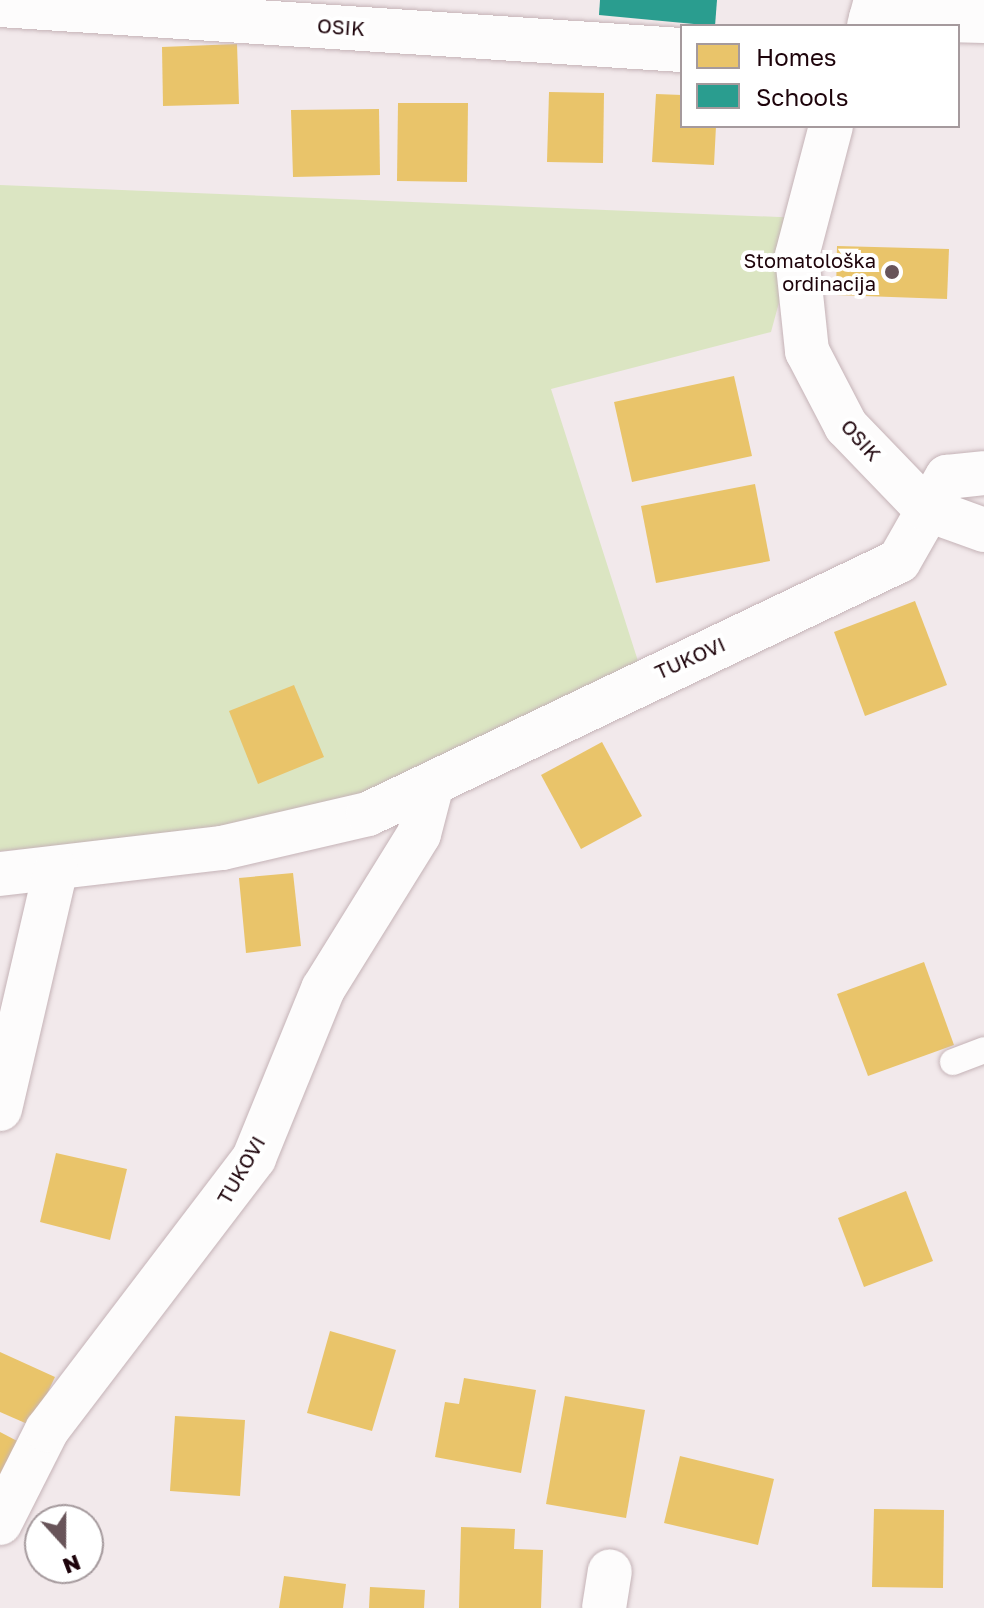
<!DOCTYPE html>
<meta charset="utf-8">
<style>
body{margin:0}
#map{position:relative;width:984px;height:1608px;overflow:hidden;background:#f2e9eb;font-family:"Golos Text",sans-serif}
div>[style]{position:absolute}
.green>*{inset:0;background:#dbe5c2}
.homes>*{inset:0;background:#e9c46a}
.schools>*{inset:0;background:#2a9d8f}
.roads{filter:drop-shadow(0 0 2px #c5b3b7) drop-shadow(0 0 2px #c5b3b7)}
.lane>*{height:26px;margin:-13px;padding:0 13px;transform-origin:13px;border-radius:13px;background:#fdfcfc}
.street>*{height:44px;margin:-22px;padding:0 22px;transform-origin:22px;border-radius:22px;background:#fdfcfc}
.secondary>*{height:44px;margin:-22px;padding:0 22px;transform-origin:22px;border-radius:22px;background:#fdfcfc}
.dots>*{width:22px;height:22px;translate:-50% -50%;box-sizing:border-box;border:4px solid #fff;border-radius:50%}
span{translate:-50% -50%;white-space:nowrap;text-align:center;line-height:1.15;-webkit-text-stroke:8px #fff;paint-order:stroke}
.street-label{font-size:20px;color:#1d030a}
.poi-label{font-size:20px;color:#1d030a}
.right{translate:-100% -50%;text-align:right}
.legend{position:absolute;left:680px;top:24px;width:280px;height:104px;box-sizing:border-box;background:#fff;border:2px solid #a59a9d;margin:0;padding:10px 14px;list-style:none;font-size:24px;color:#1d030a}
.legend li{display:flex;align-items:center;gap:16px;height:40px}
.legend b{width:40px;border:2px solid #a59a9d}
.north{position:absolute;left:24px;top:1504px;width:80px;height:80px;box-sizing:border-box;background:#fff;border:2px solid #a59a9d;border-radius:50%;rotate:159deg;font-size:22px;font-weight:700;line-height:32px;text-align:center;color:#1d030a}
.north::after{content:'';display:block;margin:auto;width:28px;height:36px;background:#685459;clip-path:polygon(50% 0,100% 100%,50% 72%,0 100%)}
</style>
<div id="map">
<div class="green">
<div style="clip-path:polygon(0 185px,802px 218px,771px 332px,551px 389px,645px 683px,397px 787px,196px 836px,0 851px)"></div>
</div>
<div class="homes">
<div style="clip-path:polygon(237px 44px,239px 104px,163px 106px,162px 47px)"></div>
<div style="clip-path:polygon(549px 92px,604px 93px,603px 163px,547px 162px)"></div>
<div style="clip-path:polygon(656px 94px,682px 95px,682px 126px,716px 126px,714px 165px,652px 162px)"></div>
<div style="clip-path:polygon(398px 103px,468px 103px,467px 182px,397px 181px)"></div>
<div style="clip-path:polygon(379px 109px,380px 175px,293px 177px,291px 110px)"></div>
<div style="clip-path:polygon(837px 246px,949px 249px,947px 299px,836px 295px)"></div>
<div style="clip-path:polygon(734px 376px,752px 456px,632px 482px,614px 402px)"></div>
<div style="clip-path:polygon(755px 484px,770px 561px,656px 583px,641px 506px)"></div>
<div style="clip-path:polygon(915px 601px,947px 685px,865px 716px,834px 632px)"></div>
<div style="clip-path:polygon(294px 685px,324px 757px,258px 784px,229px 711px)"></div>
<div style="clip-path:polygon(602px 742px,642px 816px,581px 849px,541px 775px)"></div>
<div style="clip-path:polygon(293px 873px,301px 946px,246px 953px,239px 878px)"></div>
<div style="clip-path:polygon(924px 962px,954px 1045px,868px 1076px,837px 994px)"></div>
<div style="clip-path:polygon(56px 1153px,127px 1169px,110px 1240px,40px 1222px)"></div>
<div style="clip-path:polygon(906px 1191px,933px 1261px,864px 1287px,838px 1218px)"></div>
<div style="clip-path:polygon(330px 1331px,396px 1350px,372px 1431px,307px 1413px)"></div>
<div style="clip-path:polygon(0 1352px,55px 1377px,32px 1426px,0 1412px)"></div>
<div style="clip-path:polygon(464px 1378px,536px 1390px,521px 1473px,435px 1457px,445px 1402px,459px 1404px)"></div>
<div style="clip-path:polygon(565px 1396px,645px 1410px,626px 1518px,546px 1504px)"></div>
<div style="clip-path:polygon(175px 1416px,245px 1420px,240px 1496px,170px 1491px)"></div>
<div style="clip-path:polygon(0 1432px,21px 1443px,0 1483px)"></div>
<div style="clip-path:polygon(680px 1456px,774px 1479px,758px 1545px,664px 1523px)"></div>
<div style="clip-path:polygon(874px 1509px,944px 1510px,943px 1588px,872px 1587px)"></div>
<div style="clip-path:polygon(461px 1527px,515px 1529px,514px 1549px,543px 1550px,541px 1608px,459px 1608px)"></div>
<div style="clip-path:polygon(284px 1576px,346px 1584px,343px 1608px,279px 1608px)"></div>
<div style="clip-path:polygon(370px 1587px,425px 1590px,424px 1608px,369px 1608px)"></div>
</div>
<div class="schools">
<div style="clip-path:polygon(600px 0,717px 0,715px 26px,599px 15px)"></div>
</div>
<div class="roads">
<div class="lane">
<div style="left:953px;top:1062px;width:33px;rotate:-21deg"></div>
</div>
<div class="street">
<div style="left:0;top:5px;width:683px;rotate:3.78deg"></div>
<div style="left:871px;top:18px;width:113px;rotate:1.5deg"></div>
<div style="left:0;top:874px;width:224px;rotate:-6.7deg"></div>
<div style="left:222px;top:848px;width:150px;rotate:-13.1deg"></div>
<div style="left:368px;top:814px;width:588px;rotate:-25.48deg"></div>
<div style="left:899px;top:561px;width:97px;rotate:-60.3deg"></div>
<div style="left:947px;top:477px;width:37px;rotate:-6deg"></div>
<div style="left:0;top:1109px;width:246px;rotate:-76.9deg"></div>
<div style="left:0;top:1523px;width:104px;rotate:-63.2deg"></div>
<div style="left:47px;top:1430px;width:342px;rotate:-52.7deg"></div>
<div style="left:254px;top:1158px;width:183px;rotate:-67.8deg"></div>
<div style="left:323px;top:989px;width:182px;rotate:-58.2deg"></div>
<div style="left:419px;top:834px;width:48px;rotate:-75.4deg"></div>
<div style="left:604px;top:1608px;width:37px;rotate:-81deg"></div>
</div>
<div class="secondary">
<div style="left:869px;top:26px;width:27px;rotate:-75deg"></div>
<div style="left:831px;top:126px;width:134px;rotate:104.7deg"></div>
<div style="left:797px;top:256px;width:96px;rotate:84deg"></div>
<div style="left:807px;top:351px;width:85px;rotate:62.5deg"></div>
<div style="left:846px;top:426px;width:115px;rotate:46.1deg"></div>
<div style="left:926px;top:509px;width:62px;rotate:19.9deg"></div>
</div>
</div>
<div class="dots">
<div style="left:892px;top:272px;background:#685459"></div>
</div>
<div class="street-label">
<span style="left:341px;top:27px;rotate:4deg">OSIK</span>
<span style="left:861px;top:440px;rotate:48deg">OSIK</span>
<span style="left:690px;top:658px;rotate:-24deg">TUKOVI</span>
<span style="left:241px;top:1170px;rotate:-60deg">TUKOVI</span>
</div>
<div class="poi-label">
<span class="right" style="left:876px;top:272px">Stomatološka<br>ordinacija</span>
</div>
<ul class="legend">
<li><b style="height:22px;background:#e9c46a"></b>Homes</li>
<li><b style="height:22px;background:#2a9d8f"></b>Schools</li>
</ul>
<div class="north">N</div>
</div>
